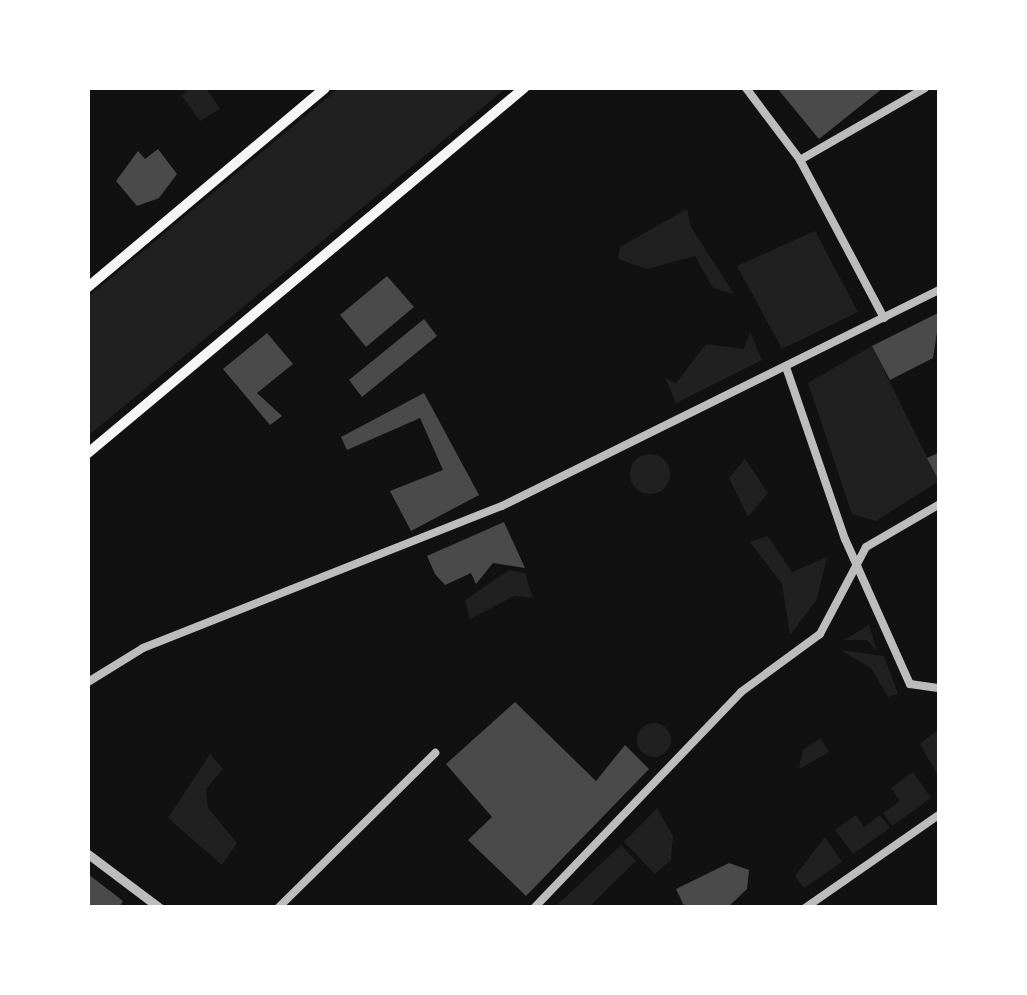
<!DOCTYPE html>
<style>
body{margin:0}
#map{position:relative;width:1027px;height:995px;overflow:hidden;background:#111;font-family:"Source Sans 3",sans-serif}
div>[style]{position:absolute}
.green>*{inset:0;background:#202020}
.round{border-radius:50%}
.building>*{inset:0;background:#4a4a4a}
.minor>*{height:8px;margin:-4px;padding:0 4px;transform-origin:4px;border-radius:4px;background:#bcbcbc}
.tertiary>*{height:9px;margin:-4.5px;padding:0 4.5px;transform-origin:4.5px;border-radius:4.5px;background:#bcbcbc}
.secondary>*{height:10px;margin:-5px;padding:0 5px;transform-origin:5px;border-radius:5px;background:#f5f5f5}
span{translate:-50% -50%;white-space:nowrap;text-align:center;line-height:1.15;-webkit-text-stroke:9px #fff;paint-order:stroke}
.frame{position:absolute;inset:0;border:90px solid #fff;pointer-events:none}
</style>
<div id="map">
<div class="green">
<div style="clip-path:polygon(189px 88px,206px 88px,220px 109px,200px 121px,182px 96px)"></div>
<div style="clip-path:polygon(339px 88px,506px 88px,88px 436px,88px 297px)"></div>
<div style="clip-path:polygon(687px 209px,691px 227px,734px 294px,713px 288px,695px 256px,647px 269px,618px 259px,620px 247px)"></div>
<div style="clip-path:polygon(815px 231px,858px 312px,782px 349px,737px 266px)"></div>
<div style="clip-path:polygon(750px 332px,762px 360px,676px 403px,665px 378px,676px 383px,706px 344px,744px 349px)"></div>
<div style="clip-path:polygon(872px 346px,939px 481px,876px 521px,852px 514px,808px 383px)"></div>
<div class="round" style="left:630px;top:454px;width:40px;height:40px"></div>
<div style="clip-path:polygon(745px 459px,768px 493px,748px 517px,729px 478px)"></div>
<div style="clip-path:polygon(768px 536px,792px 572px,827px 557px,817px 599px,790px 635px,782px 584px,750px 542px)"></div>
<div style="clip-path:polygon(509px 570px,525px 573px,533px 598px,514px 596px,470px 619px,465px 600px)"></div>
<div style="clip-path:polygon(869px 625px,877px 651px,867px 640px,844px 640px)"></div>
<div style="clip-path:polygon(840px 650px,884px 656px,898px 694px,888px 697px,871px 668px)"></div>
<div class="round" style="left:637px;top:723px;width:34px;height:34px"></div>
<div style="clip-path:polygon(939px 729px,940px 778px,939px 778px,920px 744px)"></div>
<div style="clip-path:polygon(821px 738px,829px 752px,799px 769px,803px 750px)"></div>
<div style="clip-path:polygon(210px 754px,223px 769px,206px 789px,208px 808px,237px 843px,222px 865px,168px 818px)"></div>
<div style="clip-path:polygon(913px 772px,931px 798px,892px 826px,883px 813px,900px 801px,891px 788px)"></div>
<div style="clip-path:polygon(657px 808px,673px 836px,671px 860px,655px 874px,624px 842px)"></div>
<div style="clip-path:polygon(856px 815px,864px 827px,880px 815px,890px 828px,853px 854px,835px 830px)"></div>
<div style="clip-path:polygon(825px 837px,842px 862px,804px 888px,795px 876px)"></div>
<div style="clip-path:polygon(621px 845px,636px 861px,589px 907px,555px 907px)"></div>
</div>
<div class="building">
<div style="clip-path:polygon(777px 88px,883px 88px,819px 139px)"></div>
<div style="clip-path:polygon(158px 149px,177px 174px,159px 198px,137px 206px,116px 181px,138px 151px,145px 159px)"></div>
<div style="clip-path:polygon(387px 276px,414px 307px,366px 347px,340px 315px)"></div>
<div style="clip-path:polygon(940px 312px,933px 358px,890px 380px,872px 346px)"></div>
<div style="clip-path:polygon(424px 319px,437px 336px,362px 397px,349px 380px)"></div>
<div style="clip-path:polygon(267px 333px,293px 364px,257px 393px,282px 416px,270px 425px,223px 369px)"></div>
<div style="clip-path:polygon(424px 393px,479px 495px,411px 531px,390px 491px,443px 470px,420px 418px,347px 450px,341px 437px)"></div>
<div style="clip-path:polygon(940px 452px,940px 483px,927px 458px)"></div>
<div style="clip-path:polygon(504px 522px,525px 568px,493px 563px,476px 584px,471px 573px,445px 585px,435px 574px,427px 556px)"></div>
<div style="clip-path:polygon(515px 702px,596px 781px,625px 745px,649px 769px,526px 896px,468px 840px,492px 817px,446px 764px)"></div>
<div style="clip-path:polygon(729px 863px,749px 870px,747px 889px,727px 908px,685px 908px,676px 889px)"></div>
<div style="clip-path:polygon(88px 874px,123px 901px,119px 908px,88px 908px)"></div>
</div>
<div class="minor">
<div style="left:746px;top:88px;width:90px;rotate:53.1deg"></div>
<div style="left:800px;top:160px;width:179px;rotate:62deg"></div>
<div style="left:800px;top:160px;width:144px;rotate:-29.9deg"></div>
<div style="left:786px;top:367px;width:182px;rotate:71.1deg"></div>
<div style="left:845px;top:539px;width:159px;rotate:65.9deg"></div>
<div style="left:910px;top:684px;width:30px;rotate:8deg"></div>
<div style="left:88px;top:682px;width:65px;rotate:-31.7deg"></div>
<div style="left:143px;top:648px;width:386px;rotate:-21.6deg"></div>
<div style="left:502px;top:506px;width:488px;rotate:-26.3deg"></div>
<div style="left:278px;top:908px;width:221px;rotate:-44.6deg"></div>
<div style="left:534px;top:908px;width:299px;rotate:-46.2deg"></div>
<div style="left:741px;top:692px;width:98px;rotate:-36.3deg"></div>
<div style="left:820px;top:634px;width:98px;rotate:-62.1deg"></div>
<div style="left:866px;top:547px;width:86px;rotate:-30.2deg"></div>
<div style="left:805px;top:908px;width:165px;rotate:-34.8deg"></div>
</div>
<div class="tertiary">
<div style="left:88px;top:854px;width:90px;rotate:36.9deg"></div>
</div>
<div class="secondary">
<div style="left:88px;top:287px;width:309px;rotate:-40deg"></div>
<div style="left:88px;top:453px;width:569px;rotate:-39.93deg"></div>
</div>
<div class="frame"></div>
</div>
